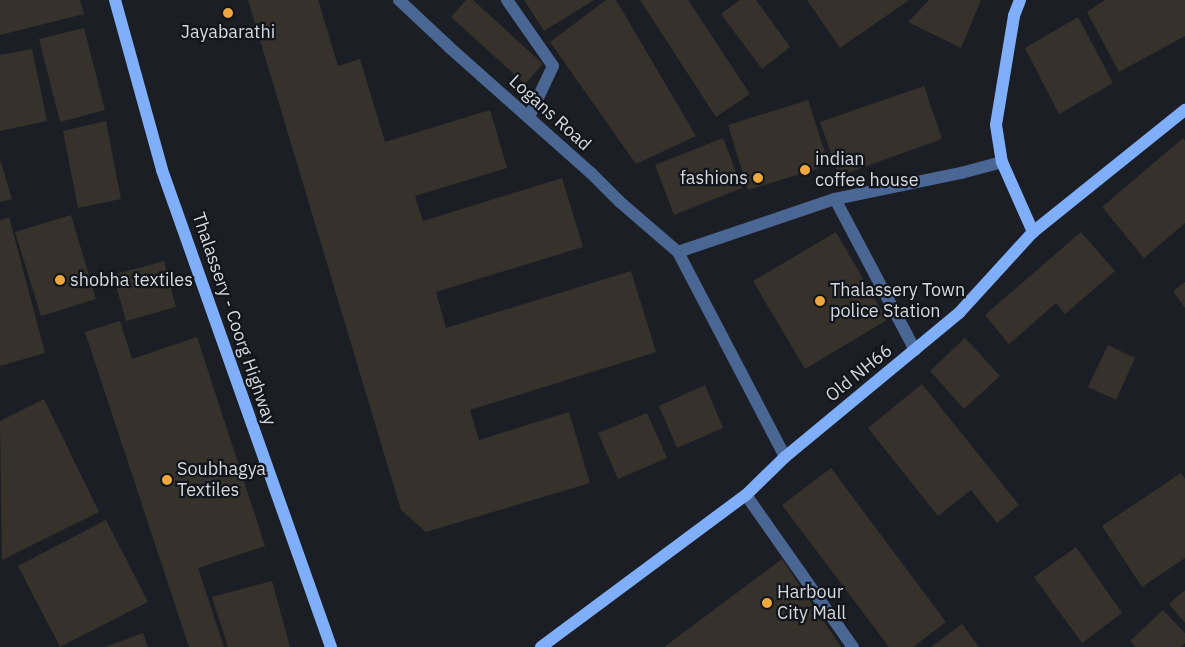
<!DOCTYPE html>
<style>
body{margin:0}
#map{position:relative;width:1185px;height:647px;overflow:hidden;background:#1b1f25;font-family:"IBM Plex Sans",sans-serif}
div>[style]{position:absolute}
.building>*{inset:0;background:#36312b}
.minor>*{height:12px;margin:-6px;padding:0 6px;transform-origin:6px;border-radius:6px;background:#4a6693}
.major>*{height:12px;margin:-6px;padding:0 6px;transform-origin:6px;border-radius:6px;background:#7faefa}
.dots>*{width:14px;height:14px;translate:-50% -50%;box-sizing:border-box;border:2px solid #12151b;border-radius:50%}
span{translate:-50% -50%;white-space:nowrap;text-align:center;line-height:1.15;-webkit-text-stroke:4.5px #12151b;paint-order:stroke}
.poi-label{font-size:18px;color:#d6d9dd}
.left{translate:0 -50%;text-align:left}
.right{translate:-100% -50%;text-align:right}
.street-label{font-size:18px;color:#d6d9dd}
</style>
<div id="map">
<div class="building">
<div style="clip-path:polygon(0 0,80px 0,84px 14px,0 35px)"></div>
<div style="clip-path:polygon(248px 0,318px 0,338px 66px,360px 59px,385px 142px,490px 110px,507px 168px,415px 196px,423px 221px,562px 178px,583px 247px,436px 292px,446px 328px,631px 271px,656px 352px,470px 410px,479px 440px,569px 412px,590px 483px,426px 532px,401px 510px)"></div>
<div style="clip-path:polygon(466px 0,473px 0,543px 64px,525px 84px,451px 17px)"></div>
<div style="clip-path:polygon(524px 0,594px 0,544px 31px)"></div>
<div style="clip-path:polygon(606px 0,616px 0,696px 136px,636px 164px,550px 42px)"></div>
<div style="clip-path:polygon(640px 0,688px 0,750px 94px,716px 117px)"></div>
<div style="clip-path:polygon(740px 0,756px 0,790px 47px,762px 69px,721px 14px)"></div>
<div style="clip-path:polygon(807px 0,909px 0,840px 48px)"></div>
<div style="clip-path:polygon(929px 0,981px 0,961px 48px,908px 22px)"></div>
<div style="clip-path:polygon(1105px 0,1185px 0,1185px 36px,1119px 72px,1087px 12px)"></div>
<div style="clip-path:polygon(1078px 17px,1113px 83px,1059px 114px,1025px 48px)"></div>
<div style="clip-path:polygon(84px 28px,105px 110px,60px 122px,39px 39px)"></div>
<div style="clip-path:polygon(32px 49px,47px 121px,0 131px,0 55px)"></div>
<div style="clip-path:polygon(924px 86px,942px 139px,839px 176px,820px 122px)"></div>
<div style="clip-path:polygon(808px 100px,829px 165px,748px 190px,728px 125px)"></div>
<div style="clip-path:polygon(106px 121px,121px 199px,78px 208px,63px 131px)"></div>
<div style="clip-path:polygon(723px 138px,742px 188px,674px 215px,655px 165px)"></div>
<div style="clip-path:polygon(1183px 138px,1185px 141px,1185px 223px,1144px 258px,1102px 207px)"></div>
<div style="clip-path:polygon(0 159px,12px 199px,0 202px)"></div>
<div style="clip-path:polygon(71px 215px,96px 299px,41px 316px,15px 232px)"></div>
<div style="clip-path:polygon(9px 217px,45px 353px,0 366px,0 220px)"></div>
<div style="clip-path:polygon(836px 232px,887px 320px,805px 369px,753px 281px)"></div>
<div style="clip-path:polygon(1081px 232px,1115px 271px,1065px 314px,1056px 303px,1009px 344px,985px 315px)"></div>
<div style="clip-path:polygon(164px 261px,176px 307px,126px 321px,113px 275px)"></div>
<div style="clip-path:polygon(1185px 282px,1185px 308px,1173px 291px)"></div>
<div style="clip-path:polygon(120px 321px,132px 359px,197px 337px,265px 546px,198px 568px,224px 647px,189px 647px,85px 332px)"></div>
<div style="clip-path:polygon(965px 338px,1000px 376px,964px 409px,930px 371px)"></div>
<div style="clip-path:polygon(1108px 345px,1135px 358px,1116px 400px,1088px 387px)"></div>
<div style="clip-path:polygon(922px 384px,1019px 505px,997px 523px,971px 490px,938px 516px,868px 428px)"></div>
<div style="clip-path:polygon(705px 385px,723px 428px,677px 448px,659px 406px)"></div>
<div style="clip-path:polygon(44px 399px,99px 512px,2px 560px,0 421px)"></div>
<div style="clip-path:polygon(647px 413px,667px 458px,618px 479px,598px 433px)"></div>
<div style="clip-path:polygon(831px 468px,946px 622px,913px 647px,889px 647px,782px 505px)"></div>
<div style="clip-path:polygon(1181px 473px,1185px 479px,1185px 558px,1142px 587px,1102px 526px)"></div>
<div style="clip-path:polygon(106px 520px,148px 602px,60px 647px,18px 566px)"></div>
<div style="clip-path:polygon(1076px 547px,1122px 613px,1082px 643px,1034px 577px)"></div>
<div style="clip-path:polygon(782px 559px,841px 647px,664px 647px)"></div>
<div style="clip-path:polygon(272px 581px,290px 647px,228px 647px,212px 597px)"></div>
<div style="clip-path:polygon(1185px 590px,1185px 623px,1169px 604px)"></div>
<div style="clip-path:polygon(1163px 610px,1185px 633px,1185px 643px,1181px 647px,1136px 647px,1130px 641px)"></div>
<div style="clip-path:polygon(962px 624px,979px 647px,931px 647px)"></div>
<div style="clip-path:polygon(143px 633px,148px 647px,105px 647px)"></div>
</div>
<div class="minor">
<div style="left:399px;top:0;width:69px;rotate:43.2deg"></div>
<div style="left:449px;top:47px;width:190px;rotate:41.6deg"></div>
<div style="left:591px;top:173px;width:41px;rotate:45deg"></div>
<div style="left:620px;top:202px;width:77px;rotate:40.8deg"></div>
<div style="left:678px;top:252px;width:231px;rotate:62.4deg"></div>
<div style="left:507px;top:0;width:80px;rotate:55.1deg"></div>
<div style="left:553px;top:66px;width:56px;rotate:115.2deg"></div>
<div style="left:835px;top:199px;width:171px;rotate:62.1deg"></div>
<div style="left:678px;top:252px;width:166px;rotate:-18.7deg"></div>
<div style="left:835px;top:199px;width:129px;rotate:-11.7deg"></div>
<div style="left:961px;top:173px;width:42px;rotate:-15deg"></div>
<div style="left:746px;top:495px;width:186px;rotate:54.9deg"></div>
</div>
<div class="major">
<div style="left:115px;top:0;width:176px;rotate:74.5deg"></div>
<div style="left:162px;top:170px;width:506px;rotate:70.49deg"></div>
<div style="left:1020px;top:0;width:17px;rotate:111deg"></div>
<div style="left:1014px;top:16px;width:110px;rotate:99.4deg"></div>
<div style="left:996px;top:125px;width:37px;rotate:81deg"></div>
<div style="left:1002px;top:162px;width:77px;rotate:66.1deg"></div>
<div style="left:541px;top:647px;width:255px;rotate:-36.6deg"></div>
<div style="left:746px;top:495px;width:54px;rotate:-44.3deg"></div>
<div style="left:785px;top:457px;width:226px;rotate:-39.6deg"></div>
<div style="left:959px;top:313px;width:110px;rotate:-47.6deg"></div>
<div style="left:1033px;top:232px;width:195px;rotate:-38.8deg"></div>
</div>
<div class="dots">
<div style="left:228px;top:13px;background:#efa73e"></div>
<div style="left:805px;top:170px;background:#efa73e"></div>
<div style="left:758px;top:178px;background:#efa73e"></div>
<div style="left:60px;top:280px;background:#efa73e"></div>
<div style="left:820px;top:301px;background:#efa73e"></div>
<div style="left:167px;top:480px;background:#efa73e"></div>
<div style="left:767px;top:603px;background:#efa73e"></div>
</div>
<div class="poi-label">
<span style="left:228px;top:32px">Jayabarathi</span>
<span class="left" style="left:815px;top:170px">indian<br>coffee house</span>
<span class="right" style="left:748px;top:178px">fashions</span>
<span class="left" style="left:70px;top:280px">shobha textiles</span>
<span class="left" style="left:830px;top:301px">Thalassery Town<br>police Station</span>
<span class="left" style="left:177px;top:480px">Soubhagya<br>Textiles</span>
<span class="left" style="left:777px;top:603px">Harbour<br>City Mall</span>
</div>
<div class="street-label">
<span style="left:550px;top:113px;rotate:42deg">Logans Road</span>
<span style="left:234px;top:319px;rotate:71deg">Thalassery - Coorg Highway</span>
<span style="left:859px;top:373px;rotate:-39deg">Old NH66</span>
</div>
</div>
